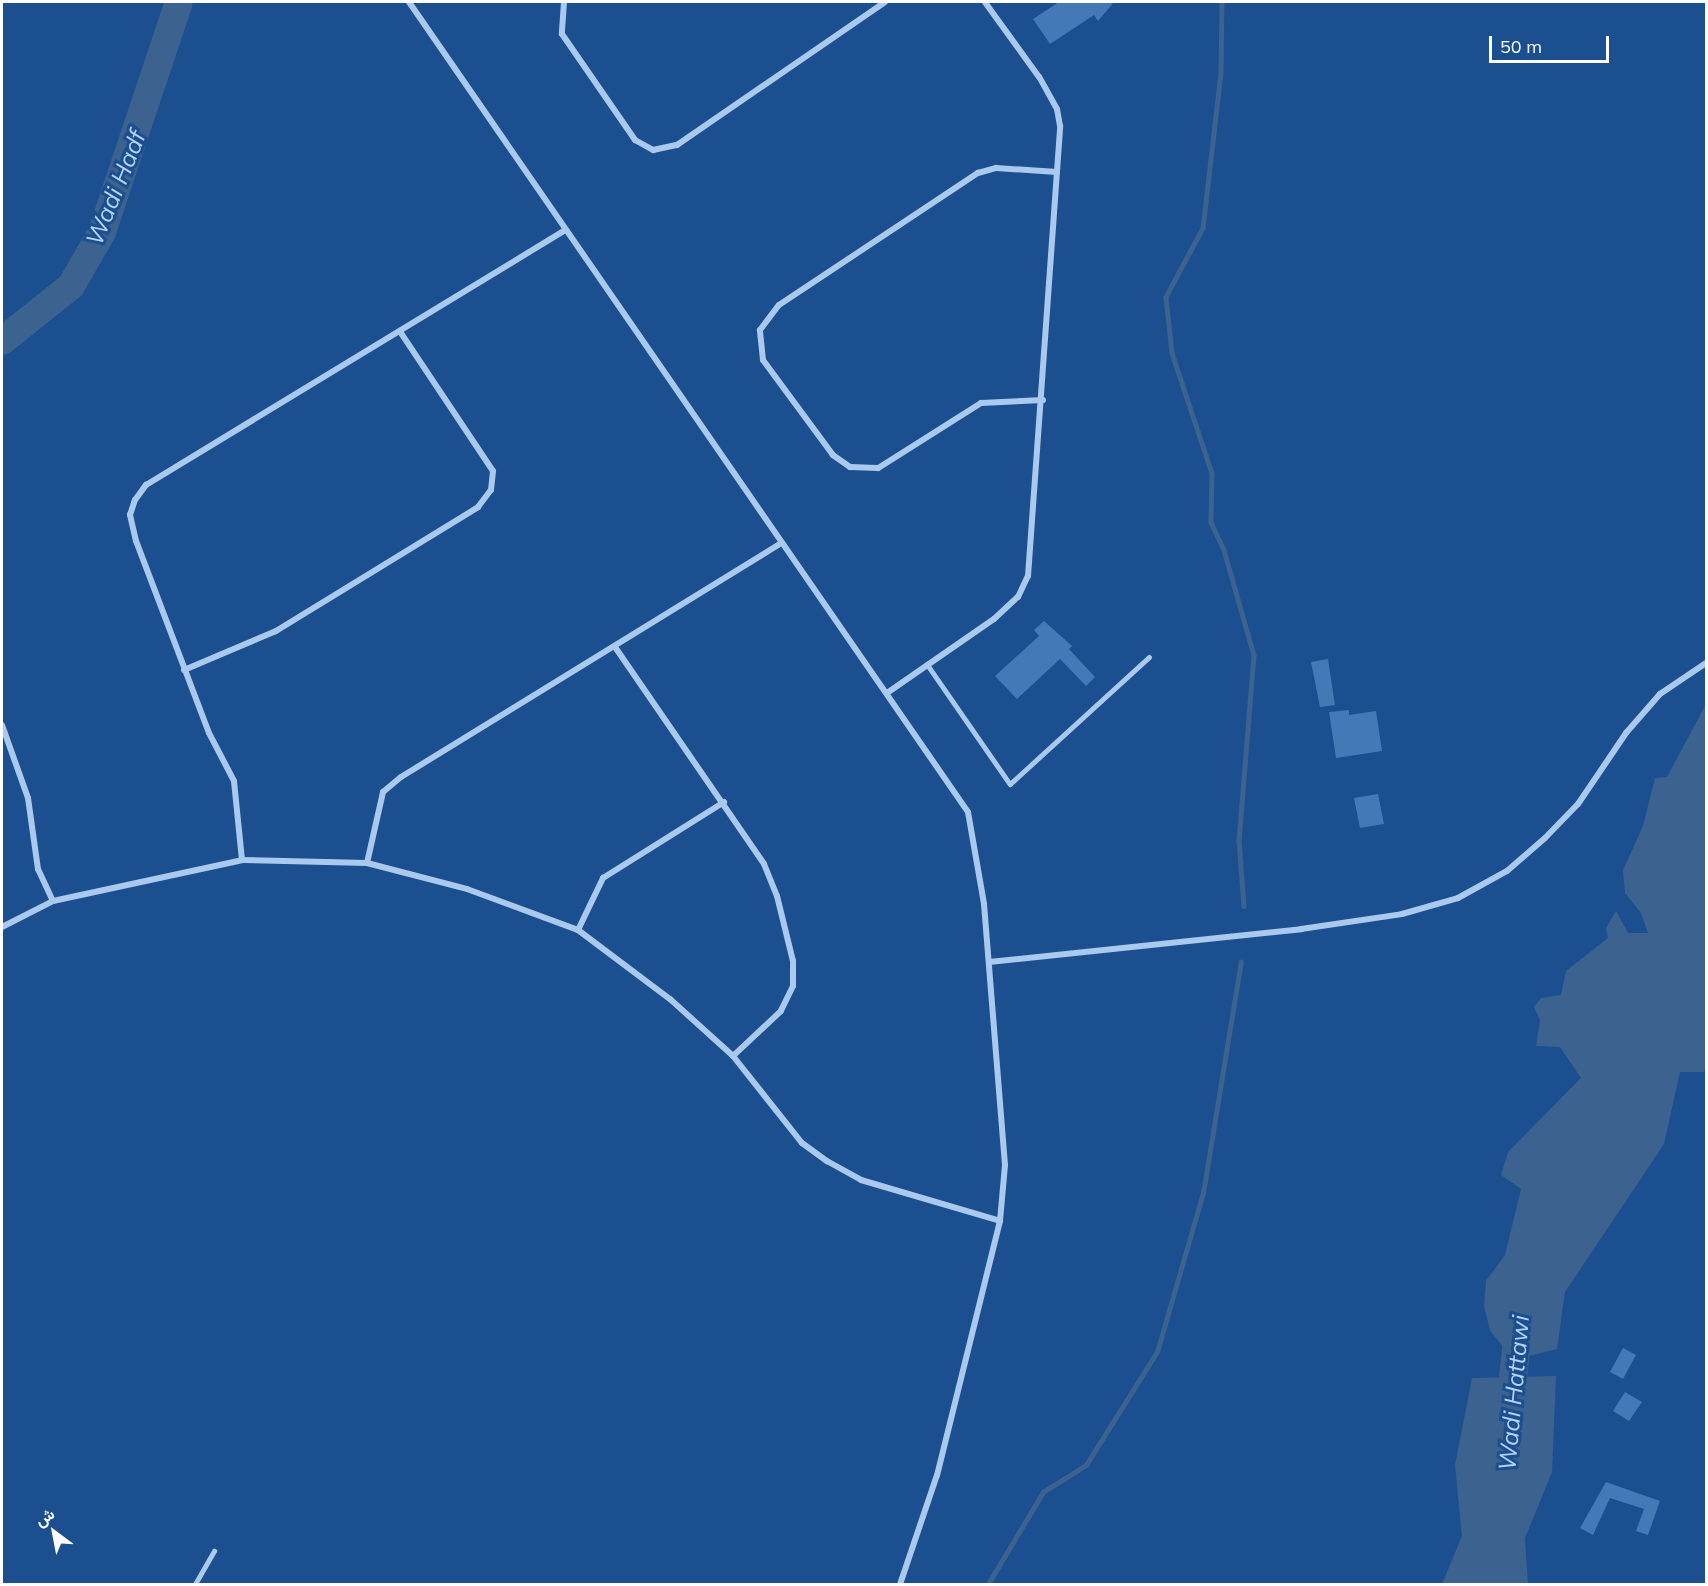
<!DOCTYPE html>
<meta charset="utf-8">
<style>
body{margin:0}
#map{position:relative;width:1708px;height:1586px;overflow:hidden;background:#1b4f8f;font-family:Mulish,Vazirmatn,sans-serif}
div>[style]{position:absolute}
.water>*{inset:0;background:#3c6290}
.stream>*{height:4.5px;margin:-2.25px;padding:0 2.25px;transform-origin:2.25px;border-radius:2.25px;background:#3c6290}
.river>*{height:28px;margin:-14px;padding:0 14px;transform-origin:14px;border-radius:14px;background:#3c6290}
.building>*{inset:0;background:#4478b7}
.service>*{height:4.5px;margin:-2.25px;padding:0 2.25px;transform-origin:2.25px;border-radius:2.25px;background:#a9c9ee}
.minor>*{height:6px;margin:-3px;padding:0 3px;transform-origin:3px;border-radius:3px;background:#a9c9ee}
span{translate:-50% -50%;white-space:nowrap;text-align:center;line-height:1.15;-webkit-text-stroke:6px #1b4f8f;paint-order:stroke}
.water-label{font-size:24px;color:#b5d3f5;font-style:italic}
.frame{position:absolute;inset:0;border:3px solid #fff;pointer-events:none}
.north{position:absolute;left:24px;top:1502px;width:60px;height:60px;-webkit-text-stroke:4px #1b4f8f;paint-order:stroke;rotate:328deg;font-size:16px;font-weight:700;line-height:24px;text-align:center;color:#fff}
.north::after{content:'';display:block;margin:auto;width:21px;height:27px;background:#fff;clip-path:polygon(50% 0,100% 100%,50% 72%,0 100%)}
.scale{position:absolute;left:1489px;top:36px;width:120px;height:27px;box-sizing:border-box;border:3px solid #fff;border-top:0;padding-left:8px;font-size:18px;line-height:21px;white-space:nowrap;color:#fff;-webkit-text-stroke:4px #1b4f8f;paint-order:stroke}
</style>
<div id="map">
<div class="water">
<div style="clip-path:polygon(1705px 706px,1706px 1066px,1704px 1072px,1680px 1072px,1664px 1144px,1565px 1292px,1557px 1349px,1513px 1360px,1490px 1330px,1484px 1306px,1486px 1281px,1505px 1255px,1521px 1189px,1501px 1175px,1508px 1152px,1581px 1078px,1560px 1047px,1536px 1046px,1540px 1020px,1534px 1007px,1541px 998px,1561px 995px,1566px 971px,1608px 938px,1606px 928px,1616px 911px,1628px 933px,1648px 933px,1641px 913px,1625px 893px,1623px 870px,1643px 826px,1655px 778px,1667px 777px)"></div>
<div style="clip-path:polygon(1556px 1376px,1552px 1472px,1525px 1538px,1528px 1584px,1442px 1584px,1462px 1536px,1455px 1465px,1472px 1378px)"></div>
</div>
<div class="stream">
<div style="left:1222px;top:2px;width:71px;rotate:90.8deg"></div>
<div style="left:1221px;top:73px;width:156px;rotate:96.6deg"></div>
<div style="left:1203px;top:228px;width:78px;rotate:118.2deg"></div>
<div style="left:1166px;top:297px;width:56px;rotate:83.9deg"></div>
<div style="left:1172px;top:353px;width:126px;rotate:71.6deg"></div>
<div style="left:1212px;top:473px;width:49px;rotate:91.2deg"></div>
<div style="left:1211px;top:522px;width:31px;rotate:65deg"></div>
<div style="left:1224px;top:550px;width:109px;rotate:74.1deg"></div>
<div style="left:1254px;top:655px;width:186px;rotate:94.6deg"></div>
<div style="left:1239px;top:840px;width:66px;rotate:85.7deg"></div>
<div style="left:988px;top:1584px;width:107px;rotate:-59.1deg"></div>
<div style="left:1043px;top:1492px;width:51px;rotate:-32.1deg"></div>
<div style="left:1086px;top:1465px;width:133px;rotate:-57.9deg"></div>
<div style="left:1157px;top:1352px;width:166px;rotate:-73.9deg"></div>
<div style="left:1203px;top:1193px;width:234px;rotate:-80.7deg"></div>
</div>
<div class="river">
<div style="left:2px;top:341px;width:88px;rotate:-38.6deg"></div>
<div style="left:71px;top:286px;width:62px;rotate:-60.1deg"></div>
<div style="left:102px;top:232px;width:243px;rotate:-71.5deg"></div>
<div style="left:1509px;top:1415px;width:95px;rotate:-83.9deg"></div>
</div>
<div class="building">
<div style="clip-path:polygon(1059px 2px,1114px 2px,1098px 21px,1094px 15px,1050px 44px,1033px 19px)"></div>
<div style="clip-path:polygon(1044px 621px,1072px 646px,1069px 649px,1095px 677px,1086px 686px,1060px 659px,1017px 699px,995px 676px,1039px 636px,1034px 630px)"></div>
<div style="clip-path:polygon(1328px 659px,1335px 705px,1320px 707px,1311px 662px)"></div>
<div style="clip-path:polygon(1349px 710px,1349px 715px,1376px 711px,1382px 751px,1336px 758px,1329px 712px)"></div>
<div style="clip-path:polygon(1378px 794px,1384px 824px,1360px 828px,1354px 798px)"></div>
<div style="clip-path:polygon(1623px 1348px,1636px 1355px,1623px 1379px,1610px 1372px)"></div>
<div style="clip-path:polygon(1625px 1392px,1642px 1402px,1629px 1421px,1613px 1411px)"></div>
<div style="clip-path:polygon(1606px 1482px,1660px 1501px,1648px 1535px,1636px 1531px,1644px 1509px,1610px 1498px,1593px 1535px,1580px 1528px)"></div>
</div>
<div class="service">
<div style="left:927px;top:664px;width:146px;rotate:55.3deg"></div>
<div style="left:1010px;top:784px;width:188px;rotate:-42.4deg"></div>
<div style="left:195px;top:1584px;width:38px;rotate:-60deg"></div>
</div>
<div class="minor">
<div style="left:409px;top:2px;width:984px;rotate:55.39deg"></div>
<div style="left:968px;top:812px;width:93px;rotate:80.1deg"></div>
<div style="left:984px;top:904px;width:262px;rotate:85.4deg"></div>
<div style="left:1005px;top:1165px;width:56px;rotate:95.1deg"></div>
<div style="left:1000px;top:1221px;width:262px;rotate:103.9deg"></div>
<div style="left:937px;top:1475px;width:115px;rotate:108.7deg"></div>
<div style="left:564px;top:2px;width:32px;rotate:94deg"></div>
<div style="left:562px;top:34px;width:129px;rotate:55.4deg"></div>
<div style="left:635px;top:140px;width:21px;rotate:29deg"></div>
<div style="left:653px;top:150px;width:25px;rotate:-12deg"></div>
<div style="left:677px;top:145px;width:252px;rotate:-34.5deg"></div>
<div style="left:1043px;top:400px;width:62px;rotate:177.2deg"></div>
<div style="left:981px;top:403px;width:122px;rotate:147.7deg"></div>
<div style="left:878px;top:468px;width:28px;rotate:-178deg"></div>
<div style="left:850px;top:467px;width:21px;rotate:-145deg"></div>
<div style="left:833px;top:455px;width:118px;rotate:-126.4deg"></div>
<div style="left:763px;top:360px;width:30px;rotate:-96deg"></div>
<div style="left:760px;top:330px;width:31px;rotate:-53deg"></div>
<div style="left:779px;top:305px;width:239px;rotate:-33.6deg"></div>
<div style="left:978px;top:173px;width:19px;rotate:-16deg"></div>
<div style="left:996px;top:168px;width:61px;rotate:3.8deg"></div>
<div style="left:615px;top:647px;width:263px;rotate:55.5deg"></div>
<div style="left:764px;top:864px;width:35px;rotate:68deg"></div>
<div style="left:777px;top:896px;width:67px;rotate:76.2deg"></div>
<div style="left:793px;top:961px;width:25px;rotate:90deg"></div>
<div style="left:793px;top:986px;width:28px;rotate:116deg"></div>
<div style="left:781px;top:1011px;width:66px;rotate:136.8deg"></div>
<div style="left:184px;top:670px;width:100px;rotate:-23deg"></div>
<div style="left:276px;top:631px;width:237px;rotate:-31.5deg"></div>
<div style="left:478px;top:507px;width:21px;rotate:-53deg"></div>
<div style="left:491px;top:490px;width:19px;rotate:-84deg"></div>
<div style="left:493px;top:471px;width:166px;rotate:-123.7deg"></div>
<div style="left:887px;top:693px;width:130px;rotate:-34.7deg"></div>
<div style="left:994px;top:619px;width:33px;rotate:-43deg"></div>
<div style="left:1018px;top:597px;width:23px;rotate:-65deg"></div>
<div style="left:1028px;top:576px;width:451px;rotate:-85.9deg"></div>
<div style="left:1060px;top:126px;width:17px;rotate:-100deg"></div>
<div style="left:1057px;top:109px;width:37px;rotate:-119deg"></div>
<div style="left:1039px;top:77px;width:92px;rotate:-125.8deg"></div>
<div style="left:2px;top:725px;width:77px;rotate:70.4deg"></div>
<div style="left:28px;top:798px;width:72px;rotate:82deg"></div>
<div style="left:38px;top:869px;width:35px;rotate:65deg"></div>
<div style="left:242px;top:860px;width:79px;rotate:-95.8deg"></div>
<div style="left:234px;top:781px;width:54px;rotate:-117.5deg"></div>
<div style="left:209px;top:733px;width:205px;rotate:-110.8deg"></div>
<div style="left:136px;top:541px;width:27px;rotate:-103deg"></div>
<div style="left:130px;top:515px;width:16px;rotate:-72deg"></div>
<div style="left:135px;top:500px;width:19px;rotate:-54deg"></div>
<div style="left:146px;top:485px;width:490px;rotate:-31.3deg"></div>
<div style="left:367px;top:863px;width:73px;rotate:-77.3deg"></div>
<div style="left:383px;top:792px;width:23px;rotate:-40deg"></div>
<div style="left:401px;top:777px;width:446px;rotate:-31.6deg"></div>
<div style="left:2px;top:927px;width:57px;rotate:-27deg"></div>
<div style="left:53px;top:901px;width:193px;rotate:-12.2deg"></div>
<div style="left:242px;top:860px;width:125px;rotate:1.4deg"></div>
<div style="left:367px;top:863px;width:103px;rotate:14.6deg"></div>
<div style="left:467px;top:889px;width:118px;rotate:20.3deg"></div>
<div style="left:578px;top:930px;width:115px;rotate:36.9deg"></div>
<div style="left:670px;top:999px;width:85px;rotate:42.1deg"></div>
<div style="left:733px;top:1056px;width:111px;rotate:51.6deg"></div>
<div style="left:802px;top:1143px;width:31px;rotate:36deg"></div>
<div style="left:827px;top:1161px;width:39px;rotate:29deg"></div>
<div style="left:861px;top:1180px;width:145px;rotate:16.4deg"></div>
<div style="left:578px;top:930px;width:58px;rotate:-64.3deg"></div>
<div style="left:603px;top:878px;width:143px;rotate:-32.1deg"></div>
<div style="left:989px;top:962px;width:314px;rotate:-6deg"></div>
<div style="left:1301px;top:929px;width:102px;rotate:-8.4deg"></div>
<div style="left:1402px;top:914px;width:58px;rotate:-15.9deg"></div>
<div style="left:1458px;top:898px;width:56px;rotate:-28.9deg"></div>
<div style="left:1507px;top:871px;width:50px;rotate:-41deg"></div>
<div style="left:1545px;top:838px;width:47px;rotate:-45.9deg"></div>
<div style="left:1578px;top:804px;width:86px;rotate:-55.9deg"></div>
<div style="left:1626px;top:733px;width:52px;rotate:-48.9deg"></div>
<div style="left:1660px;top:694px;width:55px;rotate:-34deg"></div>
</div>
<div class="water-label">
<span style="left:116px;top:188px;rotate:-68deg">Wadi Hadf</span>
<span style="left:1514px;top:1393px;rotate:-85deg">Wadi Hattawi</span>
</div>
<div class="frame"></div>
<div class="north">ش</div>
<div class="scale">50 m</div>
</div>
